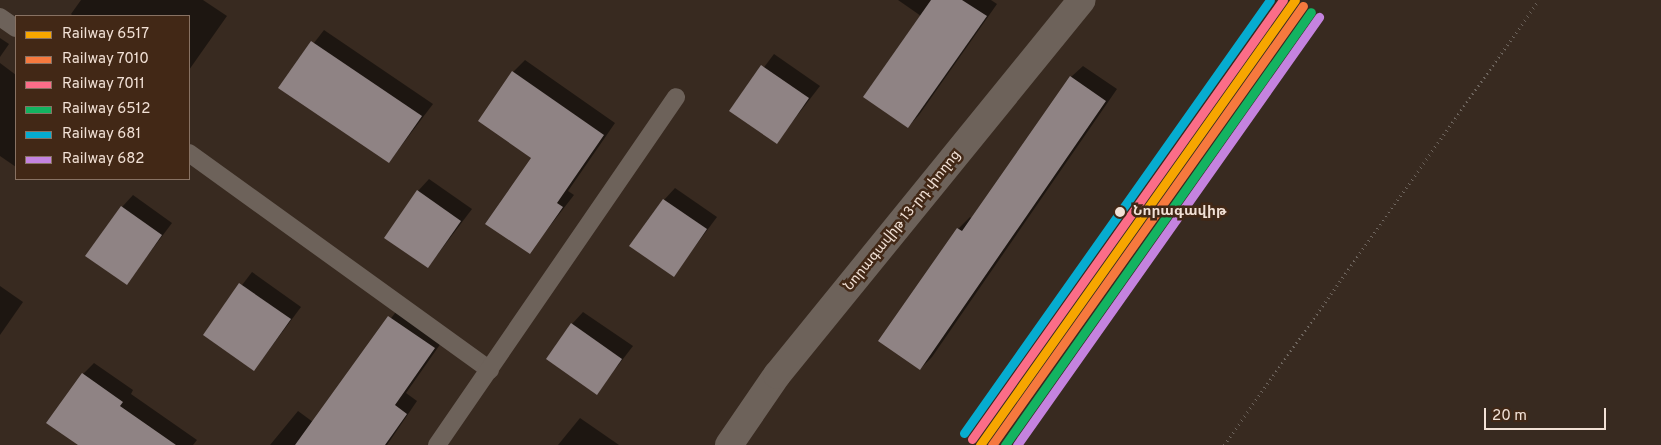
<!DOCTYPE html>
<meta charset="utf-8">
<style>
body{margin:0}
#map{position:relative;width:1661px;height:445px;overflow:hidden;background:#382a20;font-family:Overpass,"Noto Sans Armenian",sans-serif}
div>[style]{position:absolute}
.shadow>*{inset:0;background:#0007}
.building>*{inset:0;background:#8f8384}
.path>*{height:3px;margin-top:-1.5px;transform-origin:0;background:repeating-linear-gradient(90deg,#6e655e 0 1px,transparent 0 5px)}
.service>*{height:18px;margin:-9px;padding:0 9px;transform-origin:9px;border-radius:9px;background:#6d625a}
.minor>*{height:28px;margin:-14px;padding:0 14px;transform-origin:14px;border-radius:14px;background:#6d625a}
.rail-1>*{height:9px;margin:-4.5px;padding:0 4.5px;transform-origin:4.5px;border-radius:4.5px;background:#f7a600}
.rail-2>*{height:9px;margin:-4.5px;padding:0 4.5px;transform-origin:4.5px;border-radius:4.5px;background:#f6793e}
.rail-3>*{height:9px;margin:-4.5px;padding:0 4.5px;transform-origin:4.5px;border-radius:4.5px;background:#fb6d88}
.rail-4>*{height:9px;margin:-4.5px;padding:0 4.5px;transform-origin:4.5px;border-radius:4.5px;background:#13b361}
.rail-5>*{height:9px;margin:-4.5px;padding:0 4.5px;transform-origin:4.5px;border-radius:4.5px;background:#06acd0}
.rail-6>*{height:9px;margin:-4.5px;padding:0 4.5px;transform-origin:4.5px;border-radius:4.5px;background:#c483df}
.dots>*{width:14px;height:14px;translate:-50% -50%;box-sizing:border-box;border:2px solid #422816;border-radius:50%}
span{translate:-50% -50%;white-space:nowrap;text-align:center;line-height:1.15;-webkit-text-stroke:5px #422816;paint-order:stroke}
.stop-label{font-size:14px;color:#f2e1d6;font-weight:700}
.left{translate:0 -50%;text-align:left}
.street-label{font-size:14px;color:#f2e1d6}
.legend{position:absolute;left:15px;top:15px;width:175px;height:165px;box-sizing:border-box;background:#422816;border:1px solid #887263;margin:0;padding:6px 9px;list-style:none;font-size:15px;color:#f2e1d6}
.legend li{display:flex;align-items:center;gap:10px;height:25px}
.legend b{width:25px;border:1px solid #887263}
.scale{position:absolute;left:1484px;top:408px;width:122px;height:22px;box-sizing:border-box;border:2px solid #f2e1d6;border-top:0;padding-left:6px;font-size:15px;line-height:18px;white-space:nowrap;color:#f2e1d6;-webkit-text-stroke:4px #422816;paint-order:stroke}
</style>
<div id="map">
<div class="shadow">
<div style="clip-path:polygon(81px 0,203px 0,227px 16px,189px 70px,189px 16px,73px 16px,71px 14px)"></div>
<div style="clip-path:polygon(898px 0,991px 0,997px 4px,919px 115px,908px 127px,921px 16px)"></div>
<div style="clip-path:polygon(324px 30px,433px 104px,389px 162px,280px 87px)"></div>
<div style="clip-path:polygon(0 38px,9px 44px,0 57px)"></div>
<div style="clip-path:polygon(774px 54px,820px 86px,776px 143px,731px 111px)"></div>
<div style="clip-path:polygon(525px 60px,615px 123px,568px 191px,574px 195px,529px 253px,533px 158px,513px 72px)"></div>
<div style="clip-path:polygon(0 63px,16px 75px,16px 167px,0 156px)"></div>
<div style="clip-path:polygon(1083px 66px,1117px 89px,932px 357px,920px 369px,880px 341px,958px 229px,970px 217px,972px 219px,1071px 77px)"></div>
<div style="clip-path:polygon(429px 179px,472px 209px,428px 267px,418px 191px)"></div>
<div style="clip-path:polygon(675px 188px,717px 217px,673px 276px,664px 200px)"></div>
<div style="clip-path:polygon(133px 195px,172px 223px,127px 283px,122px 207px)"></div>
<div style="clip-path:polygon(252px 272px,301px 307px,254px 370px,204px 335px)"></div>
<div style="clip-path:polygon(0 286px,23px 302px,0 335px)"></div>
<div style="clip-path:polygon(401px 305px,446px 336px,406px 393px,417px 401px,387px 445px,270px 445px,298px 411px,313px 422px)"></div>
<div style="clip-path:polygon(583px 312px,633px 346px,596px 394px,572px 324px)"></div>
<div style="clip-path:polygon(94px 363px,133px 390px,131px 394px,197px 440px,193px 445px,80px 445px,83px 374px)"></div>
<div style="clip-path:polygon(580px 418px,619px 445px,558px 445px)"></div>
</div>
<div class="building">
<div style="clip-path:polygon(931px 0,962px 0,987px 16px,908px 128px,863px 97px)"></div>
<div style="clip-path:polygon(311px 41px,422px 116px,389px 163px,278px 88px)"></div>
<div style="clip-path:polygon(761px 65px,809px 98px,777px 144px,729px 111px)"></div>
<div style="clip-path:polygon(512px 71px,604px 135px,557px 203px,563px 207px,530px 254px,485px 224px,531px 158px,478px 121px)"></div>
<div style="clip-path:polygon(1070px 76px,1106px 101px,920px 370px,878px 341px,957px 228px,962px 231px)"></div>
<div style="clip-path:polygon(417px 190px,461px 221px,428px 268px,384px 238px)"></div>
<div style="clip-path:polygon(663px 199px,707px 229px,674px 277px,629px 246px)"></div>
<div style="clip-path:polygon(121px 206px,162px 235px,127px 285px,85px 256px)"></div>
<div style="clip-path:polygon(239px 283px,291px 319px,254px 371px,203px 335px)"></div>
<div style="clip-path:polygon(388px 316px,435px 348px,395px 405px,407px 414px,385px 445px,295px 445px)"></div>
<div style="clip-path:polygon(571px 323px,622px 359px,597px 395px,546px 359px)"></div>
<div style="clip-path:polygon(82px 373px,123px 402px,120px 406px,176px 445px,78px 445px,46px 423px)"></div>
</div>
<div class="path">
<div style="left:1224px;top:445px;width:545px;rotate:-54.71deg"></div>
</div>
<div class="service">
<div style="left:0;top:17px;width:19px;rotate:35deg"></div>
<div style="left:189px;top:153px;width:371px;rotate:35.8deg"></div>
<div style="left:437px;top:445px;width:422px;rotate:-55.5deg"></div>
</div>
<div class="minor">
<div style="left:729px;top:445px;width:85px;rotate:-55.6deg"></div>
<div style="left:777px;top:375px;width:483px;rotate:-50.9deg"></div>
</div>
<div class="rail-1">
<div style="left:980px;top:445px;width:545px;rotate:-54.71deg"></div>
</div>
<div class="rail-2">
<div style="left:992px;top:445px;width:538px;rotate:-54.69deg"></div>
</div>
<div class="rail-3">
<div style="left:972px;top:439px;width:538px;rotate:-54.69deg"></div>
</div>
<div class="rail-4">
<div style="left:1005px;top:445px;width:530px;rotate:-54.75deg"></div>
</div>
<div class="rail-5">
<div style="left:964px;top:433px;width:530px;rotate:-54.75deg"></div>
</div>
<div class="rail-6">
<div style="left:1017px;top:445px;width:524px;rotate:-54.79deg"></div>
</div>
<div class="dots">
<div style="left:1120px;top:212px;background:#f2e1d6"></div>
</div>
<div class="stop-label">
<span class="left" style="left:1133px;top:212px">Նորագավիթ</span>
</div>
<div class="street-label">
<span style="left:903px;top:221px;rotate:-51deg">Նորագավիթ 13-րդ փողոց</span>
</div>
<ul class="legend">
<li><b style="height:6px;background:#f7a600"></b>Railway 6517</li>
<li><b style="height:6px;background:#f6793e"></b>Railway 7010</li>
<li><b style="height:6px;background:#fb6d88"></b>Railway 7011</li>
<li><b style="height:6px;background:#13b361"></b>Railway 6512</li>
<li><b style="height:6px;background:#06acd0"></b>Railway 681</li>
<li><b style="height:6px;background:#c483df"></b>Railway 682</li>
</ul>
<div class="scale">20 m</div>
</div>
